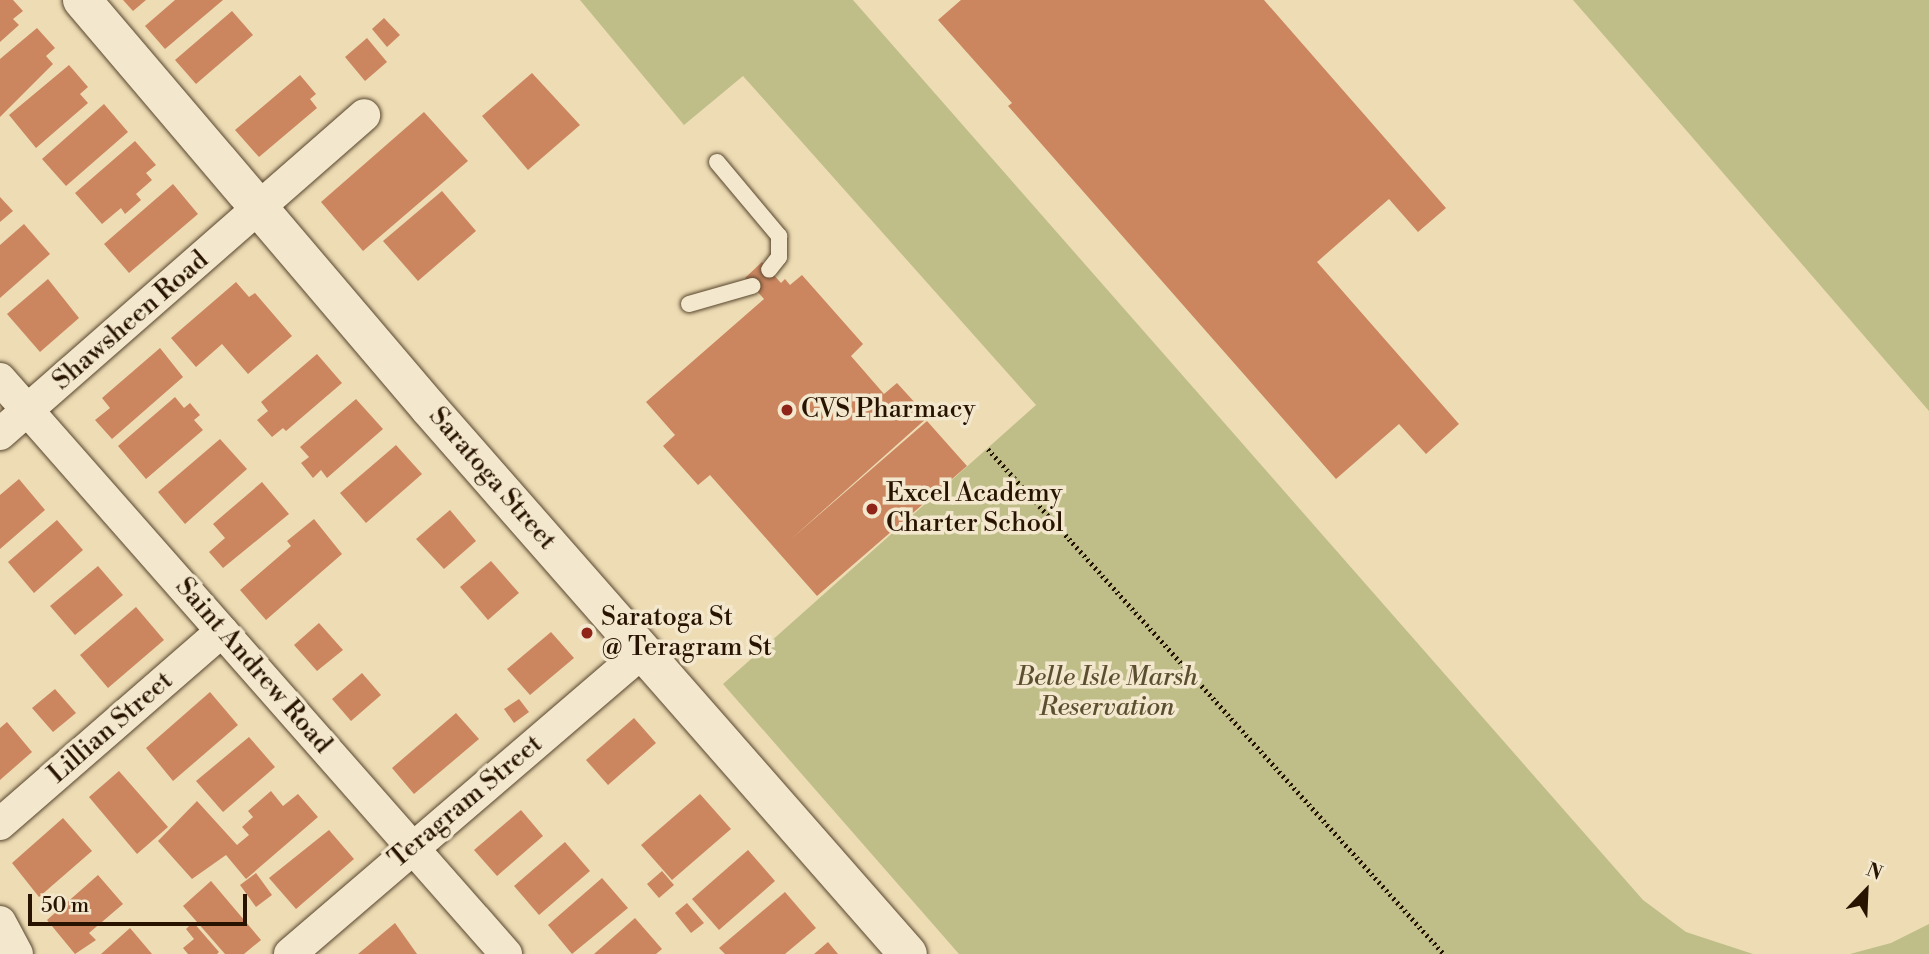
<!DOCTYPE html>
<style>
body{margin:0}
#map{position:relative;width:1929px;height:954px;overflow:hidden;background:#eddcb4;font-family:"Libre Bodoni",serif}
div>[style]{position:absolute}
.green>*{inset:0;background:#bfbe89}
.building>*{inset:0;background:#cb8660}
.path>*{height:4.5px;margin-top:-2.25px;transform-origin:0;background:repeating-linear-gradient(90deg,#271300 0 2px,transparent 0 5.5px)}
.roads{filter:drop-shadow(0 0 2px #58452d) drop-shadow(0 0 2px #58452d)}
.service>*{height:16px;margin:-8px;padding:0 8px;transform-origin:8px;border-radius:8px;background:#f3e8ce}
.minor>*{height:32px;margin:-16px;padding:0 16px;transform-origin:16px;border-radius:16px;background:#f3e8ce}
.secondary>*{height:38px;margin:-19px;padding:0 19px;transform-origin:19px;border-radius:19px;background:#f3e8ce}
.dots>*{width:19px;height:19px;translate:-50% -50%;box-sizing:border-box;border:4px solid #f3e8ce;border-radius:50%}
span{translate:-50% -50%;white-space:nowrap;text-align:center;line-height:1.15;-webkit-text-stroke:7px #f3e8ce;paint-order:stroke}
.street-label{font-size:26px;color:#271300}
.poi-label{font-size:26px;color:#271300}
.left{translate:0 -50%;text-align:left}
.park-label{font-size:26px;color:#5c4f30;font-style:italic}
.north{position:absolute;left:1831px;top:856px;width:70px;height:70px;-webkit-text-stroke:5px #f3e8ce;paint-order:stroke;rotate:23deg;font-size:19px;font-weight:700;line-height:28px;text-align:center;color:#271300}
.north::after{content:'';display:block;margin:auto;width:24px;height:32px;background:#271300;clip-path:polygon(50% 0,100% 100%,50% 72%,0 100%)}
.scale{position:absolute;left:28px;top:894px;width:219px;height:32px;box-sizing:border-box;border:4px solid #271300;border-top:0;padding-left:9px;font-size:21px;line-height:24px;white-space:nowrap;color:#271300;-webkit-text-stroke:5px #f3e8ce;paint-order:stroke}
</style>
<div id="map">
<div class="green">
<div style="clip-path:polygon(580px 0,853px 0,1643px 900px,1686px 932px,1753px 954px,959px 954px,723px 684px,1036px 405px,743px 76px,684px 125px)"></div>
<div style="clip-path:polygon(1573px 0,1929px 0,1929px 411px,1634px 70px)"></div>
<div style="clip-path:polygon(1929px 924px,1929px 954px,1850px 954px,1891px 943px)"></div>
</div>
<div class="building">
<div style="clip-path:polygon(0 0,13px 0,23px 11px,13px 19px,19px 25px,0 42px)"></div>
<div style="clip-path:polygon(123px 0,146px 0,133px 11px)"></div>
<div style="clip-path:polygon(175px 0,223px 0,165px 49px,145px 26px)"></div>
<div style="clip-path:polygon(961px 0,1264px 0,1446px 208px,1418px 232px,1389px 199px,1317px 262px,1459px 424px,1426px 454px,1399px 424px,1336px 479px,1008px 106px,1012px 103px,938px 20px)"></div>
<div style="clip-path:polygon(232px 11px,253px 35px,196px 84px,175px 60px)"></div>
<div style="clip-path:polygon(384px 18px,400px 35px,387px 47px,372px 29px)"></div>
<div style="clip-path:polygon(37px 28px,55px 48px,46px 56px,53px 64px,0 117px,0 59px)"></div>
<div style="clip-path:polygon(367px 38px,387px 62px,365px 81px,345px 57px)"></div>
<div style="clip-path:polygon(69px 65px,88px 87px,80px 94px,88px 103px,36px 148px,9px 115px)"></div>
<div style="clip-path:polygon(532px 73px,580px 125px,528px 170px,482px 116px)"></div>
<div style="clip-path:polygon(300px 75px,316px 94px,310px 99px,317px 108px,259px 157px,235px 130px)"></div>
<div style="clip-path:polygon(104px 104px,128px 132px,66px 186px,42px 159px)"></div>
<div style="clip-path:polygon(424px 112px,468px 161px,363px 251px,321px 202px)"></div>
<div style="clip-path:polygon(135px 141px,156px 165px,146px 173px,152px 180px,136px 194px,141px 200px,125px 214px,121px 208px,102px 224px,75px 193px)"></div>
<div style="clip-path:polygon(173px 184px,198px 214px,129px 273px,104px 244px)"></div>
<div style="clip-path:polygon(442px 191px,476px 231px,418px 281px,383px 241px)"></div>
<div style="clip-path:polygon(0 197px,13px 211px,0 222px)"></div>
<div style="clip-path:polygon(24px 224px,50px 254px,0 298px,0 245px)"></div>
<div style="clip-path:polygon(762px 262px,781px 283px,785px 279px,790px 285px,802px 275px,863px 344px,851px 356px,884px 394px,897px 383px,928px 417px,790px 540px,927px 421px,967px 466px,817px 596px,710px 475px,698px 485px,663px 446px,675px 435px,646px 402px,764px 299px,745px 278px)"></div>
<div style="clip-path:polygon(48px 279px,79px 318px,40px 352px,7px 314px)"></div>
<div style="clip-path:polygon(236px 282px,249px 297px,255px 293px,292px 336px,248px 374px,222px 344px,196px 367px,171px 338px)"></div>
<div style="clip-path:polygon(160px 348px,183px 377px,112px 439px,95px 420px,110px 408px,102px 398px)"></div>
<div style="clip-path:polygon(317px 354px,342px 383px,286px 431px,283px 428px,272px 437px,257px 420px,268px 411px,261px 402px)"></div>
<div style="clip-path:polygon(175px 397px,184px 408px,190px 403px,200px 415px,194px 420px,203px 430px,146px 479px,118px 446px)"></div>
<div style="clip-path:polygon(356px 399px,383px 429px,327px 478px,321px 470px,313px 478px,301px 463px,309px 457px,300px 447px)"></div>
<div style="clip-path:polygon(220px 439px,247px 469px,185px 524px,158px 492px)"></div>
<div style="clip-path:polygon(396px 445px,422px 474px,366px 523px,340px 493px)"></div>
<div style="clip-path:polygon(19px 479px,45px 510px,0 549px,0 495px)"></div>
<div style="clip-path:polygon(262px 482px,289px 514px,223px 568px,209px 552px,225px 538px,213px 524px)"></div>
<div style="clip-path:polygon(450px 510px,476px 541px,444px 569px,416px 539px)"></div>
<div style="clip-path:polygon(314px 519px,342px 554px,266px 620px,240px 590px,291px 546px,287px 541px)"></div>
<div style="clip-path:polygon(57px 520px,83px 550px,34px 593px,8px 562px)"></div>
<div style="clip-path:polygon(491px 561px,519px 593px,488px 620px,460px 587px)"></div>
<div style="clip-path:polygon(98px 566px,123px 595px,75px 635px,50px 606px)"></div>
<div style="clip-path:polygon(136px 607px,164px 640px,108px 688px,80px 655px)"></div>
<div style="clip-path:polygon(319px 623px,343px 650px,317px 671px,294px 645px)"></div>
<div style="clip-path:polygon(551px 632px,574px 658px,530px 695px,507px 669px)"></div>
<div style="clip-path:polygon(362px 673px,381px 695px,351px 721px,332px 699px)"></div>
<div style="clip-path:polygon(55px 689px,76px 713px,53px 732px,32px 708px)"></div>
<div style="clip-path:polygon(210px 692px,238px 725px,173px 781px,146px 748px)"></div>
<div style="clip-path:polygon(519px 699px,529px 712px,514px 723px,504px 709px)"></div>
<div style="clip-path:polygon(456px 713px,479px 739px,414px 794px,392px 768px)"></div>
<div style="clip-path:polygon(634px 718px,656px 743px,608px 785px,586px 760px)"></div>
<div style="clip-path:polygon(7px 722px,32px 752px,0 780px,0 728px)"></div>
<div style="clip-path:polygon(249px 737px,275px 767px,223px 812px,196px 781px)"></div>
<div style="clip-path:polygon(119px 771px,168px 827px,137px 854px,89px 797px)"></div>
<div style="clip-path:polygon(271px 791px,283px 806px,298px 794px,318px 817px,246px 879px,226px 855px,192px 879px,158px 841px,197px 801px,237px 845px,249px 835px,242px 827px,253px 817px,248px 811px)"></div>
<div style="clip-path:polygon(700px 794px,731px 829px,672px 880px,641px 845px)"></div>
<div style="clip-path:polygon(521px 810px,543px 836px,497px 876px,474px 850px)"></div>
<div style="clip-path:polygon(63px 818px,92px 851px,39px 897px,12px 863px)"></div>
<div style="clip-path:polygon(329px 830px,354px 859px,296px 909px,269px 878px)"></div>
<div style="clip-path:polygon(565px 842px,590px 871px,539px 915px,514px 886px)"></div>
<div style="clip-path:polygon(748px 850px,775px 881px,719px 930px,692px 899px)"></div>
<div style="clip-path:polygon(662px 871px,674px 885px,659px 898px,647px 884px)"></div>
<div style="clip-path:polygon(256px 873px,272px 895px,256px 907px,240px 885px)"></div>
<div style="clip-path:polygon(98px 875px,123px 904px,89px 933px,96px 940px,75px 954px,47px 920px)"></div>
<div style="clip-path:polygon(602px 878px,628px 908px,572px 954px,548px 925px)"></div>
<div style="clip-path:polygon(211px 881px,261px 940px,244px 954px,225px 954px,183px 906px)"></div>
<div style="clip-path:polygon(785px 892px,816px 928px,785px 954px,725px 954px,719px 948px)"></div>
<div style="clip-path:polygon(687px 903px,704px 923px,691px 933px,675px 913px)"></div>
<div style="clip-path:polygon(635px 918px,662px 949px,656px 954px,594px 954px)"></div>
<div style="clip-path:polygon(193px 922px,219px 952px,217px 954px,188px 954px,183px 948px,194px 939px,186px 929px)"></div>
<div style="clip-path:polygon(395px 923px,417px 954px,358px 954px)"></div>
<div style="clip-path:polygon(130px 928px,152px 954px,101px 954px)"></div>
<div style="clip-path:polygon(828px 942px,838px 954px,814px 954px)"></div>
</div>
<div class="path">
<div style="left:988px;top:449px;width:680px;rotate:47.92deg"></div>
</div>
<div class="roads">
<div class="service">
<div style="left:717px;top:162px;width:97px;rotate:50deg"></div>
<div style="left:779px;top:236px;width:21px;rotate:90deg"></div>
<div style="left:779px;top:257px;width:16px;rotate:128deg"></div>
<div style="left:689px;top:304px;width:66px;rotate:-15.9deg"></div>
</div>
<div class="minor">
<div style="left:0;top:379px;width:766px;rotate:48.65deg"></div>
<div style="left:0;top:434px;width:484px;rotate:-41.2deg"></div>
<div style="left:0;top:824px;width:294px;rotate:-41deg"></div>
<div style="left:0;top:922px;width:36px;rotate:62deg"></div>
<div style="left:290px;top:954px;width:466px;rotate:-40.6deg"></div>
</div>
<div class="secondary">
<div style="left:82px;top:0;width:536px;rotate:49.62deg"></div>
<div style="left:429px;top:408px;width:726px;rotate:48.74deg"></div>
</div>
</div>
<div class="dots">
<div style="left:787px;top:410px;background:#8f2418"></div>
<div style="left:872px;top:509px;background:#8f2418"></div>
<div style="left:587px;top:633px;background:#8f2418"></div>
</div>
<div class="street-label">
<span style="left:131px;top:321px;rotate:-41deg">Shawsheen Road</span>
<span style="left:492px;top:479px;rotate:49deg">Saratoga Street</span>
<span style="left:253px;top:666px;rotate:49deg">Saint Andrew Road</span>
<span style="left:111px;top:728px;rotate:-41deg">Lillian Street</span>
<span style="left:466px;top:802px;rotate:-40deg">Teragram Street</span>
</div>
<div class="poi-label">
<span class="left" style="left:801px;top:410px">CVS Pharmacy</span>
<span class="left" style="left:886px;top:509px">Excel Academy<br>Charter School</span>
<span class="left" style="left:601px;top:633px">Saratoga St<br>@ Teragram St</span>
</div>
<div class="park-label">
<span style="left:1107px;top:693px">Belle Isle Marsh<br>Reservation</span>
</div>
<div class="north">N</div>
<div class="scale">50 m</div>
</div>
